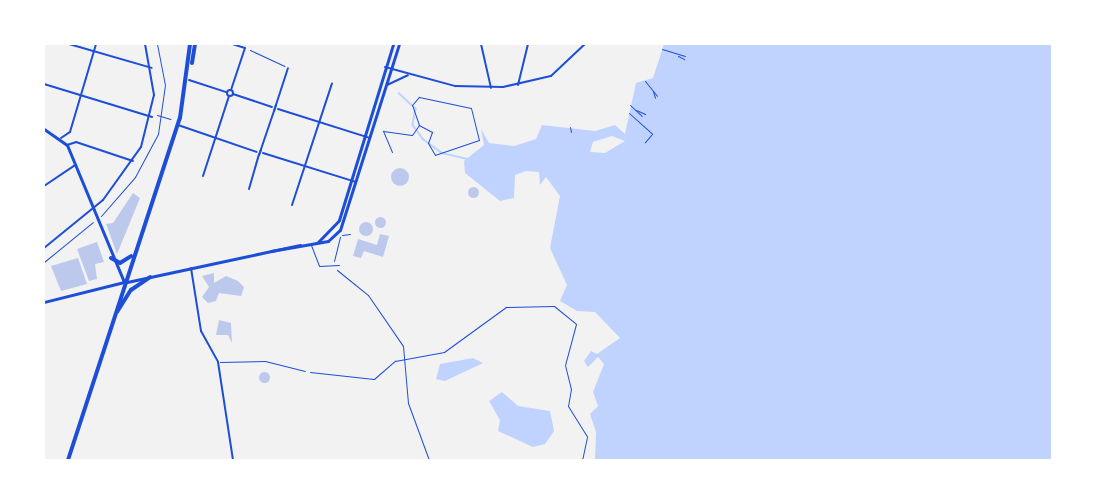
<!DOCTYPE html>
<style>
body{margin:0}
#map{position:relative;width:1096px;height:504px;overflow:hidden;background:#f2f2f2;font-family:Poppins,sans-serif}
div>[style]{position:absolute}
.water>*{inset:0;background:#bfd3fe}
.stream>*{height:1.5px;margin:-0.75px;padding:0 0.75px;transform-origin:0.75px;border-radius:0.75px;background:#bfd3fe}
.building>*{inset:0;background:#bdc9ec}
.round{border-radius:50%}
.path>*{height:1px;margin:-0.5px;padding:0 0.5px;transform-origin:0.5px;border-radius:0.5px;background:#1d4ed8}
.service>*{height:1px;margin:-0.5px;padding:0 0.5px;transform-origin:0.5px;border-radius:0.5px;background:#1d4ed8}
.minor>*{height:2px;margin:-1px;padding:0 1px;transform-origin:1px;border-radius:1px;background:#1d4ed8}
.minor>.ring{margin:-1px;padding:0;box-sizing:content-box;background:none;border:2px solid #1d4ed8;border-radius:50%}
.tertiary>*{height:3px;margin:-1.5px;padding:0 1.5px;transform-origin:1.5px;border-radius:1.5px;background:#1d4ed8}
.secondary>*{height:3px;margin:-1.5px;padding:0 1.5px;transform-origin:1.5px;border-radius:1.5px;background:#1d4ed8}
.primary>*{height:4px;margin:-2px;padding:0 2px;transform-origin:2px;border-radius:2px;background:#1d4ed8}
span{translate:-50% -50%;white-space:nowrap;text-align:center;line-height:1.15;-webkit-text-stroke:6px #fff;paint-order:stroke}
.frame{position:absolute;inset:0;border:45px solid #fff;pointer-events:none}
</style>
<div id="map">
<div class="water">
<div style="clip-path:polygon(evenodd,664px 44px,1052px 44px,1052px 460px,595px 460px,596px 432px,590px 414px,598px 406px,593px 392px,604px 364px,598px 357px,588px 367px,584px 361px,591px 351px,597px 354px,620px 338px,595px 312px,577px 311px,560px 301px,567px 285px,550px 248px,560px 196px,546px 177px,540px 185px,539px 172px,526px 171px,515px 175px,514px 198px,500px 201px,465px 173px,464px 161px,484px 145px,481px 129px,489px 143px,514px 146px,536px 139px,542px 125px,595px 131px,615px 125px,625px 134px,636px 83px,653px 78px,664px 44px,612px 136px,625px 141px,605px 153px,590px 152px,593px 142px,612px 136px)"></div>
<div style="clip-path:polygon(473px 358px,483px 363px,445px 381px,436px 379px,440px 364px)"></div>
<div style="clip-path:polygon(502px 392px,518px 406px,550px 411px,554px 431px,545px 444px,533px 447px,498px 431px,500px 420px,489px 401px)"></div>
</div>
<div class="stream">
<div style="left:399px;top:93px;width:23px;rotate:43deg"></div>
<div style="left:416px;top:109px;width:16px;rotate:101deg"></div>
<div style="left:413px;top:125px;width:17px;rotate:54deg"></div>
<div style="left:423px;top:139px;width:24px;rotate:36deg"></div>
<div style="left:442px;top:153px;width:26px;rotate:13deg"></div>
</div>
<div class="building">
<div class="round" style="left:391px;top:168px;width:18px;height:18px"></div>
<div class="round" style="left:467.5px;top:186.5px;width:11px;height:11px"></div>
<div style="clip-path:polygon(133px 193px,140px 198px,117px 254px,106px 224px,113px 223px)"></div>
<div class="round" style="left:374.5px;top:216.5px;width:11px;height:11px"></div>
<div class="round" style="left:359px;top:222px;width:14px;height:14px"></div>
<div style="clip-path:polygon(380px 234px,389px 236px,383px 257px,364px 251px,361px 258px,353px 256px,358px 239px,377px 245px)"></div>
<div style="clip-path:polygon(97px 242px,104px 262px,95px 264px,97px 279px,89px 281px,77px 249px)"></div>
<div style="clip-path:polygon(78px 258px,87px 284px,61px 291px,51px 266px)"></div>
<div style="clip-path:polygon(214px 273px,214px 283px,226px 276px,238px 281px,244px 287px,241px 296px,219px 293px,216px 301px,208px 303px,202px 297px,209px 287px,202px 276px)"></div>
<div style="clip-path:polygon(219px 320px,231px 323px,232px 343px,228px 335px,216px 335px)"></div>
<div class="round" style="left:258.5px;top:371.5px;width:11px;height:11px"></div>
</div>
<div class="path">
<div style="left:662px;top:49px;width:24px;rotate:17deg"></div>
<div style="left:250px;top:50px;width:38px;rotate:25deg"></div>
<div style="left:678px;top:56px;width:7px;rotate:27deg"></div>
<div style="left:645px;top:81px;width:19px;rotate:51deg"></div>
<div style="left:653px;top:91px;width:7px;rotate:74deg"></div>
<div style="left:630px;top:105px;width:16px;rotate:43deg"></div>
<div style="left:636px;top:110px;width:10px;rotate:24deg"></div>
<div style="left:629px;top:113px;width:31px;rotate:42deg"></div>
<div style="left:652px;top:134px;width:11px;rotate:131deg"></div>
<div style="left:157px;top:115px;width:14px;rotate:17deg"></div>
<div style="left:570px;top:127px;width:5px;rotate:79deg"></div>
<div style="left:392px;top:152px;width:23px;rotate:-113deg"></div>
<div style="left:383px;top:131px;width:29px;rotate:8deg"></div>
<div style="left:412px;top:135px;width:12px;rotate:-55deg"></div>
<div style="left:419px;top:125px;width:21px;rotate:-109deg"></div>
<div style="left:412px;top:105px;width:11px;rotate:-49deg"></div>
<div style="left:419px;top:97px;width:53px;rotate:11.9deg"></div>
<div style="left:471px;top:108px;width:33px;rotate:76deg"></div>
<div style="left:479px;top:140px;width:46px;rotate:161.2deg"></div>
<div style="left:435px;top:155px;width:14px;rotate:-120deg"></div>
<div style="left:428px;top:143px;width:12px;rotate:-70deg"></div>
<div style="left:432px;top:132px;width:15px;rotate:-152deg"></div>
<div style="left:101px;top:216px;width:52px;rotate:-48.9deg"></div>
<div style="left:135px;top:177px;width:49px;rotate:-61.9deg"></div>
<div style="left:158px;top:134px;width:49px;rotate:-81.9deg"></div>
<div style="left:165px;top:85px;width:42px;rotate:-101deg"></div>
<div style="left:342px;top:235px;width:8px;rotate:-7deg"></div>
<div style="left:334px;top:261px;width:25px;rotate:-76deg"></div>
<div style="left:44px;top:262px;width:63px;rotate:-39.2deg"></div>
<div style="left:337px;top:270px;width:40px;rotate:39deg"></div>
<div style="left:368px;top:295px;width:62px;rotate:55.5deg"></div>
<div style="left:403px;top:346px;width:57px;rotate:85deg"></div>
<div style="left:408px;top:403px;width:61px;rotate:69.8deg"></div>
<div style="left:310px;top:372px;width:64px;rotate:6.2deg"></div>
<div style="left:374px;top:379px;width:28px;rotate:-41deg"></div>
<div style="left:395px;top:361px;width:50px;rotate:-10.4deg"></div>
<div style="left:444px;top:352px;width:77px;rotate:-36deg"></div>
<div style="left:506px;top:307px;width:48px;rotate:-1.2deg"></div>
<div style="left:554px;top:306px;width:28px;rotate:39deg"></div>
<div style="left:576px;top:324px;width:42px;rotate:105deg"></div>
<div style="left:565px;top:365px;width:25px;rotate:76deg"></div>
<div style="left:571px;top:389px;width:17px;rotate:100deg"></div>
<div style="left:568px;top:406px;width:36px;rotate:58deg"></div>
<div style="left:587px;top:437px;width:24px;rotate:102deg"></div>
</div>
<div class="service">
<div style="left:311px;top:245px;width:22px;rotate:69deg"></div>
<div style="left:319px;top:266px;width:20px;rotate:-3deg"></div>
<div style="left:220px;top:362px;width:45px;rotate:-1.3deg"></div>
<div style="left:265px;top:361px;width:41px;rotate:14deg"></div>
</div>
<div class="minor">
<div style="left:69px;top:44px;width:86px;rotate:16.1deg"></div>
<div style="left:481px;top:44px;width:45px;rotate:77.2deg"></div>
<div style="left:385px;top:67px;width:73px;rotate:15.2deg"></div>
<div style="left:455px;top:86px;width:48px;rotate:1.2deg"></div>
<div style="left:503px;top:87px;width:49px;rotate:-12.9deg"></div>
<div style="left:551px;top:76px;width:47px;rotate:-43.3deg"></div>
<div style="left:189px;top:80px;width:40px;rotate:18deg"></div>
<div style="left:44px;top:84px;width:113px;rotate:17deg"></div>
<div style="left:387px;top:85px;width:23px;rotate:-25deg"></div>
<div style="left:518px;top:85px;width:42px;rotate:-76.3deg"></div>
<div class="ring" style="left:227px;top:90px;width:4px;height:4px"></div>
<div style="left:231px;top:90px;width:44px;rotate:-71.6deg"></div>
<div style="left:245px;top:48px;width:14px;rotate:-163deg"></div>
<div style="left:233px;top:94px;width:41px;rotate:18.4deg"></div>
<div style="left:276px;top:105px;width:6px;rotate:108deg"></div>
<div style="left:274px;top:111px;width:45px;rotate:-72deg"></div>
<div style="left:278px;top:109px;width:96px;rotate:17.5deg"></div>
<div style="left:178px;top:125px;width:83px;rotate:18.9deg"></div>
<div style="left:61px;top:138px;width:11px;rotate:-34deg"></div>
<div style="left:70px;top:132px;width:92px;rotate:-73.5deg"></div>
<div style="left:67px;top:145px;width:9px;rotate:-18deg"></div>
<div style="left:76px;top:142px;width:60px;rotate:18.4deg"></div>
<div style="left:261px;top:150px;width:5px;rotate:112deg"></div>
<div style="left:259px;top:155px;width:46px;rotate:-71.2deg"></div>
<div style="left:263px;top:153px;width:97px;rotate:17.3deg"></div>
<div style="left:203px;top:176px;width:84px;rotate:-72deg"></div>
<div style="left:44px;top:186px;width:37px;rotate:-34deg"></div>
<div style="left:249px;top:189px;width:35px;rotate:-74deg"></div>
<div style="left:292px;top:205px;width:128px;rotate:-71.8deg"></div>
<div style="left:44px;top:248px;width:76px;rotate:-39.1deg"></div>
<div style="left:103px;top:200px;width:65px;rotate:-54.4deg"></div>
<div style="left:141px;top:147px;width:54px;rotate:-76deg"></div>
<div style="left:154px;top:95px;width:52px;rotate:-100deg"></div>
<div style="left:191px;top:268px;width:64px;rotate:81deg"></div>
<div style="left:201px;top:331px;width:35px;rotate:61deg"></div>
<div style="left:218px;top:362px;width:99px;rotate:81.3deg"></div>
</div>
<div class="tertiary">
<div style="left:318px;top:242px;width:30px;rotate:-46deg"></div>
<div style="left:339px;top:220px;width:184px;rotate:-72.9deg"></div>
<div style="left:271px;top:251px;width:58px;rotate:-10deg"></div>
<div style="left:328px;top:241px;width:16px;rotate:-43deg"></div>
<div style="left:340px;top:230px;width:195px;rotate:-72.4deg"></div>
<div style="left:127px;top:282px;width:177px;rotate:-12.1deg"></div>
</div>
<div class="secondary">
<div style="left:44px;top:129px;width:28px;rotate:35deg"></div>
<div style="left:67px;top:145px;width:148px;rotate:67.4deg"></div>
<div style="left:124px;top:282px;width:82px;rotate:166deg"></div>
</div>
<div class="primary">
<div style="left:192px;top:63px;width:19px;rotate:-81deg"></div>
<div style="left:111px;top:258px;width:10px;rotate:29deg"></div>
<div style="left:120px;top:263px;width:13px;rotate:-32deg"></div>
<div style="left:117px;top:312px;width:26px;rotate:-58deg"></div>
<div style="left:131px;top:290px;width:23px;rotate:-34deg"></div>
<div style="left:68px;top:460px;width:360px;rotate:-71.9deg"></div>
<div style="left:180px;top:118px;width:75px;rotate:-82.3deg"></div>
</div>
<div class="frame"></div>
</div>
